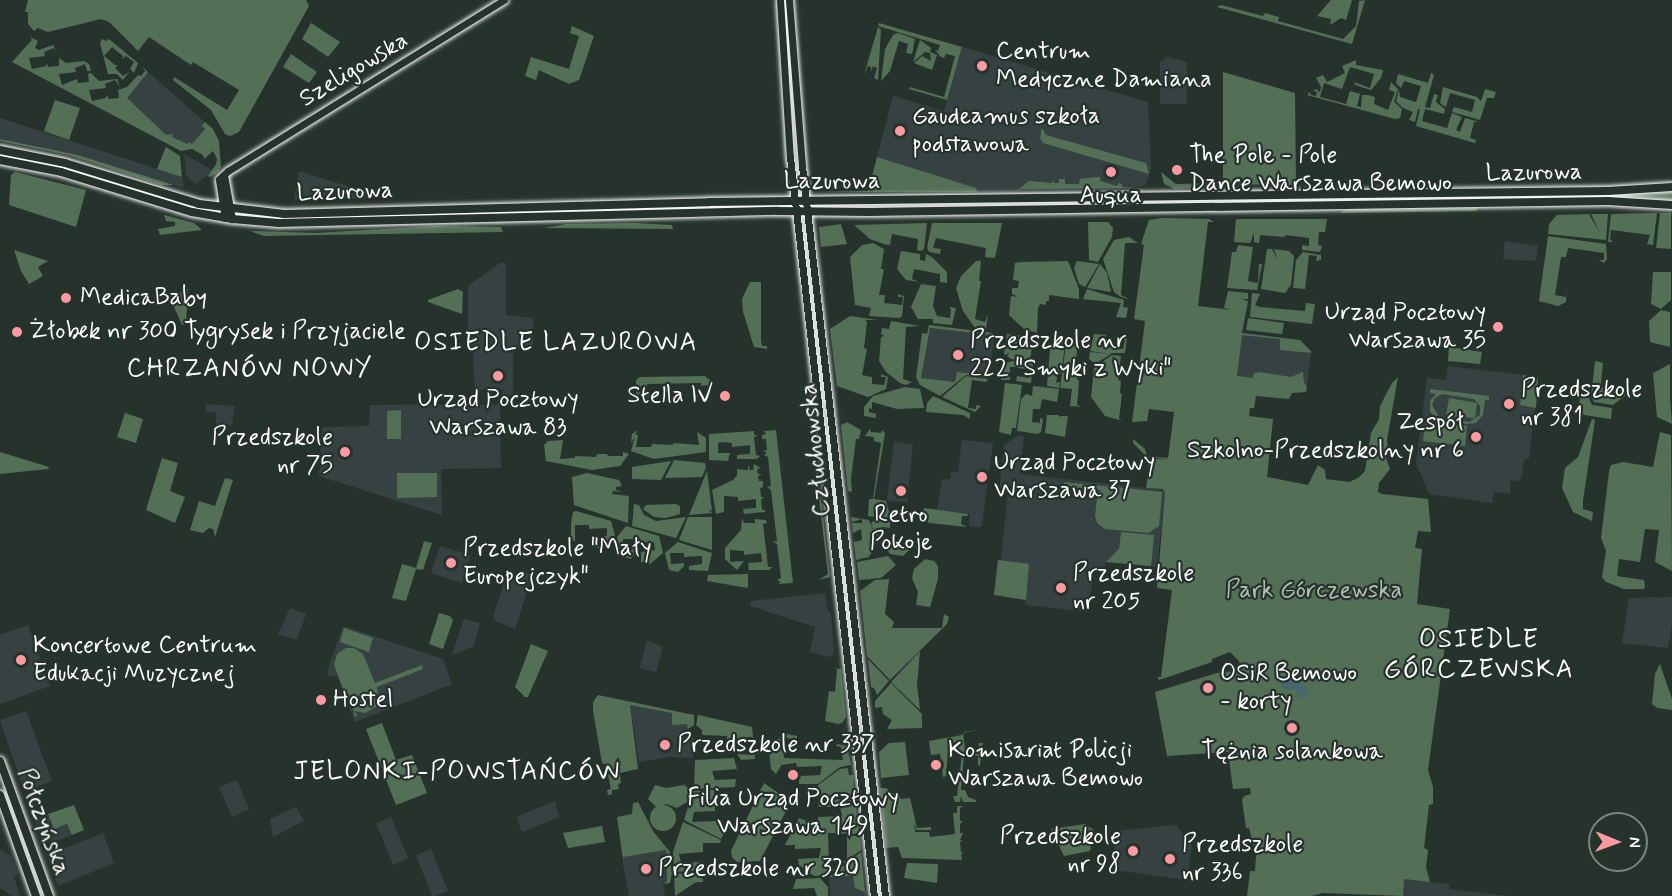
<!DOCTYPE html>
<meta charset="utf-8">
<style>
body{margin:0}
#map{position:relative;width:1672px;height:896px;overflow:hidden;background:#26332d;font-family:Mynerve,sans-serif}
div>[style]{position:absolute}
.built>*{inset:0;background:#364242}
.green>*{inset:0;background:#537057}
.round{border-radius:50%}
.water>*{inset:0;background:#46686c}
.roads{filter:drop-shadow(0 0 2px #fff) drop-shadow(0 0 2px #fff)}
.tertiary>*{height:7px;margin:-3.5px;padding:0 3.5px;transform-origin:3.5px;border-radius:3.5px;background:#26332d}
.secondary>*{height:8px;margin:-4px;padding:0 4px;transform-origin:4px;border-radius:4px;background:#26332d}
.dots>*{width:16px;height:16px;translate:-50% -50%;box-sizing:border-box;border:3px solid #26332d;border-radius:50%}
span{translate:-50% -50%;white-space:nowrap;text-align:center;line-height:1.15;-webkit-text-stroke:4.5px #26332d;paint-order:stroke}
.poi-label{font-size:24px;color:#fff}
.left{translate:0 -50%;text-align:left}
.right{translate:-100% -50%;text-align:right}
.street-label{font-size:24px;color:#fff}
.park-label{font-size:24px;color:#b2bfb3}
.neighbourhood-label{font-size:26px;color:#fff;letter-spacing:1.5px}
.north{position:absolute;left:1588px;top:812px;width:60px;height:60px;box-sizing:border-box;background:#26332d;border:2px solid #7d8581;border-radius:50%;rotate:91deg;font-size:16px;font-weight:700;line-height:24px;text-align:center;color:#fff}
.north::after{content:'';display:block;margin:auto;width:21px;height:27px;background:#ff9aa2;clip-path:polygon(50% 0,100% 100%,50% 72%,0 100%)}
</style>
<div id="map">
<div class="built">
<div style="clip-path:polygon(962px 47px,1148px 102px,1151px 168px,1146px 185px,1131px 188px,977px 192px,976px 189px,877px 157px,893px 96px,944px 111px)"></div>
<div style="clip-path:polygon(1167px 57px,1187px 62px,1187px 104px,1160px 104px,1160px 62px)"></div>
<div style="clip-path:polygon(147px 71px,208px 125px,189px 148px,112px 109px)"></div>
<div style="clip-path:polygon(0 118px,182px 177px,184px 188px,78px 155px,0 139px)"></div>
<div style="clip-path:polygon(184px 154px,214px 171px,195px 184px,186px 175px)"></div>
<div style="clip-path:polygon(299px 171px,382px 197px,382px 198px,294px 200px)"></div>
<div style="clip-path:polygon(1505px 241px,1538px 246px,1536px 261px,1503px 259px)"></div>
<div style="clip-path:polygon(500px 263px,506px 263px,506px 315px,533px 318px,533px 348px,513px 349px,513px 405px,502px 405px,502px 389px,475px 390px,472px 340px,468px 340px,468px 286px)"></div>
<div style="clip-path:polygon(929px 328px,994px 335px,990px 376px,957px 372px,955px 382px,921px 378px)"></div>
<div style="clip-path:polygon(1242px 334px,1281px 339px,1280px 349px,1311px 353px,1307px 386px,1235px 376px)"></div>
<div style="clip-path:polygon(1448px 366px,1523px 375px,1520px 405px,1535px 407px,1529px 458px,1524px 460px,1522px 476px,1519px 481px,1510px 480px,1510px 494px,1494px 492px,1492px 503px,1429px 494px,1416px 463px,1427px 378px,1446px 380px)"></div>
<div style="clip-path:polygon(205px 404px,235px 406px,232px 425px,216px 425px,216px 412px,206px 412px)"></div>
<div style="clip-path:polygon(500px 404px,501px 468px,441px 469px,442px 515px,319px 476px,322px 427px,369px 426px,370px 405px)"></div>
<div style="clip-path:polygon(1019px 435px,1024px 436px,1020px 474px,1163px 490px,1165px 493px,1157px 567px,1106px 562px,1102px 572px,1094px 572px,1088px 612px,1029px 605px,1025px 604px,1025px 600px,994px 595px,998px 560px,1001px 560px,1008px 492px,999px 491px,1004px 445px)"></div>
<div style="clip-path:polygon(962px 440px,993px 443px,982px 525px,979px 527px,969px 526px,970px 514px,937px 510px,942px 479px,950px 479px,951px 472px,958px 472px)"></div>
<div style="clip-path:polygon(894px 442px,913px 445px,907px 502px,887px 501px)"></div>
<div style="clip-path:polygon(440px 546px,471px 555px,462px 583px,431px 573px)"></div>
<div style="clip-path:polygon(509px 569px,519px 575px,524px 572px,532px 575px,515px 629px,495px 621px,493px 616px)"></div>
<div style="clip-path:polygon(825px 593px,828px 611px,831px 612px,834px 654px,827px 657px,810px 652px,815px 627px,750px 606px,751px 601px)"></div>
<div style="clip-path:polygon(1672px 597px,1672px 624px,1668px 648px,1622px 643px,1629px 598px)"></div>
<div style="clip-path:polygon(290px 608px,306px 614px,297px 640px,278px 634px)"></div>
<div style="clip-path:polygon(464px 619px,480px 623px,474px 646px,452px 655px)"></div>
<div style="clip-path:polygon(28px 625px,50px 686px,0 704px,0 635px)"></div>
<div style="clip-path:polygon(343px 626px,443px 659px,452px 684px,355px 722px,337px 676px,329px 676px,327px 672px)"></div>
<div style="clip-path:polygon(647px 641px,663px 646px,656px 672px,640px 668px)"></div>
<div style="clip-path:polygon(630px 704px,672px 713px,688px 724px,688px 732px,693px 733px,693px 758px,668px 757px,639px 762px)"></div>
<div style="clip-path:polygon(26px 711px,52px 781px,24px 791px,0 720px)"></div>
<div style="clip-path:polygon(237px 780px,249px 809px,232px 817px,219px 787px)"></div>
<div style="clip-path:polygon(555px 801px,559px 817px,522px 832px,516px 817px)"></div>
<div style="clip-path:polygon(296px 807px,304px 821px,273px 837px,270px 819px)"></div>
<div style="clip-path:polygon(48px 814px,54px 829px,68px 824px,72px 835px,59px 840px,46px 842px,41px 839px,34px 819px)"></div>
<div style="clip-path:polygon(391px 817px,408px 858px,393px 865px,376px 823px)"></div>
<div style="clip-path:polygon(1176px 825px,1192px 844px,1187px 880px,1115px 870px,1115px 831px)"></div>
<div style="clip-path:polygon(103px 833px,114px 863px,58px 886px,47px 855px)"></div>
<div style="clip-path:polygon(431px 849px,448px 891px,435px 896px,432px 896px,416px 855px)"></div>
<div style="clip-path:polygon(0 850px,11px 856px,18px 874px,14px 876px,20px 896px,12px 896px,0 888px)"></div>
<div style="clip-path:polygon(666px 850px,667px 882px,663px 884px,665px 896px,629px 896px,623px 857px)"></div>
<div style="clip-path:polygon(853px 876px,857px 888px,866px 891px,866px 896px,830px 896px,829px 877px)"></div>
<div style="clip-path:polygon(1397px 878px,1449px 884px,1449px 889px,1508px 896px,1395px 896px)"></div>
</div>
<div class="green">
<div style="clip-path:polygon(28px 0,306px 0,309px 6px,239px 132px,230px 136px,225px 134px,211px 110px,173px 80px,174px 77px,227px 110px,239px 90px,193px 62px,191px 65px,149px 37px,138px 51px,109px 22px,101px 19px,48px 32px,38px 28px,34px 31px,28px 24px,28px 12px,25px 12px)"></div>
<div style="clip-path:polygon(1331px 0,1352px 0,1346px 20px,1341px 18px,1330px 25px,1331px 19px,1317px 16px)"></div>
<div style="clip-path:polygon(1365px 0,1352px 44px,1217px 7px,1221px 5px,1263px 16px,1265px 13px,1279px 17px,1278px 21px,1343px 39px,1356px 26px,1359px 1px)"></div>
<div style="clip-path:polygon(311px 23px,340px 42px,328px 57px,302px 39px)"></div>
<div style="clip-path:polygon(879px 23px,962px 47px,947px 100px,909px 89px,910px 87px,944px 97px,955px 56px,946px 54px,944px 58px,941px 57px,935px 50px,938px 51px,940px 45px,878px 26px)"></div>
<div style="clip-path:polygon(572px 26px,594px 36px,579px 80px,569px 84px,539px 70px,536px 80px,525px 76px,531px 57px,569px 69px,579px 36px,570px 33px)"></div>
<div style="clip-path:polygon(878px 27px,881px 30px,878px 80px,874px 78px,877px 68px,873px 66px,871px 72px,871px 67px,868px 66px,864px 75px)"></div>
<div style="clip-path:polygon(898px 33px,915px 39px,912px 54px,906px 53px,908px 44px,899px 41px,890px 71px,881px 81px,885px 49px,893px 35px)"></div>
<div style="clip-path:polygon(30px 37px,38px 41px,35px 48px,39px 50px,53px 45px,58px 54px,54px 48px,44px 52px,45px 56px,29px 58px,32px 69px,46px 66px,47px 63px,48px 67px,59px 66px,59px 58px,66px 63px,84px 61px,89px 64px,91px 71px,87px 71px,85px 64px,75px 68px,76px 72px,59px 74px,62px 85px,77px 79px,78px 83px,89px 82px,88px 74px,91px 73px,99px 81px,117px 79px,120px 87px,115px 80px,105px 84px,106px 88px,89px 90px,92px 101px,106px 98px,107px 95px,109px 99px,119px 98px,118px 90px,127px 87px,138px 75px,141px 76px,145px 71px,143px 67px,148px 72px,127px 98px,166px 135px,173px 134px,172px 137px,187px 144px,189px 142px,192px 144px,205px 129px,202px 126px,205px 122px,213px 129px,219px 141px,221px 167px,218px 172px,210px 177px,208px 176px,216px 164px,217px 159px,213px 151px,204px 159px,203px 155px,192px 149px,181px 151px,12px 62px,32px 40px)"></div>
<div style="clip-path:polygon(102px 39px,106px 41px,109px 39px,138px 63px,134px 73px,130px 69px,134px 62px,126px 56px,122px 59px,123px 56px,112px 47px,104px 56px,115px 65px,118px 65px,115px 68px,123px 76px,129px 72px,123px 80px,117px 74px,108px 74px,100px 43px)"></div>
<div style="clip-path:polygon(920px 40px,931px 48px,930px 52px,937px 55px,932px 70px,914px 63px,922px 56px,931px 61px,930px 53px,925px 52px,913px 62px)"></div>
<div style="clip-path:polygon(291px 54px,317px 72px,309px 83px,283px 67px)"></div>
<div style="clip-path:polygon(1356px 60px,1356px 65px,1383px 70px,1381px 78px,1371px 90px,1355px 85px,1354px 82px,1370px 88px,1374px 74px,1350px 67px,1342px 89px,1324px 83px,1320px 97px,1346px 104px,1350px 91px,1360px 94px,1357px 106px,1361px 107px,1362px 95px,1368px 95px,1375px 97px,1374px 104px,1388px 110px,1395px 92px,1389px 90px,1391px 82px,1398px 89px,1394px 102px,1402px 109px,1400px 118px,1395px 119px,1307px 95px,1310px 92px,1311px 95px,1316px 96px,1317px 92px,1313px 91px,1316px 89px,1320px 92px,1321px 87px,1316px 78px,1323px 75px,1327px 82px,1345px 73px,1342px 66px)"></div>
<div style="clip-path:polygon(1223px 72px,1295px 93px,1296px 185px,1223px 184px,1223px 186px,1175px 189px,1164px 184px,1161px 172px,1176px 184px,1223px 183px)"></div>
<div style="clip-path:polygon(1431px 73px,1434px 75px,1425px 107px,1430px 108px,1434px 94px,1438px 95px,1436px 102px,1445px 109px,1444px 114px,1425px 109px,1422px 121px,1447px 128px,1452px 113px,1462px 117px,1456px 130px,1460px 132px,1465px 118px,1479px 122px,1474px 122px,1470px 138px,1476px 140px,1475px 143px,1416px 126px,1420px 109px,1418px 109px,1415px 122px,1409px 120px,1413px 112px,1403px 108px,1396px 101px,1399px 90px,1400px 97px,1416px 102px,1421px 86px,1404px 81px,1401px 88px,1396px 83px,1398px 74px,1428px 83px)"></div>
<div style="clip-path:polygon(1443px 87px,1477px 97px,1481px 101px,1485px 89px,1496px 92px,1494px 98px,1487px 98px,1480px 120px,1452px 112px,1454px 107px,1472px 112px,1475px 100px,1450px 93px,1446px 107px,1440px 103px)"></div>
<div style="clip-path:polygon(55px 100px,80px 108px,69px 140px,44px 131px)"></div>
<div style="clip-path:polygon(1042px 128px,1046px 135px,1146px 163px,1149px 174px,1043px 143px,1040px 138px)"></div>
<div style="clip-path:polygon(0 139px,78px 155px,174px 185px,161px 185px,68px 155px,0 141px)"></div>
<div style="clip-path:polygon(166px 147px,180px 156px,182px 177px,157px 169px)"></div>
<div style="clip-path:polygon(877px 157px,976px 188px,977px 192px,823px 192px,868px 191px)"></div>
<div style="clip-path:polygon(15px 172px,86px 190px,76px 227px,9px 205px,11px 175px)"></div>
<div style="clip-path:polygon(1095px 177px,1100px 177px,1100px 181px,1117px 186px,1119px 183px,1122px 184px,1122px 187px,1133px 188px,1019px 189px,1029px 181px,1052px 183px,1054px 179px,1054px 183px,1059px 183px,1059px 179px,1065px 179px,1065px 184px,1079px 184px,1080px 179px)"></div>
<div style="clip-path:polygon(1672px 190px,1672px 202px,1610px 197px,1637px 193px)"></div>
<div style="clip-path:polygon(1431px 197px,1411px 200px,1215px 203px,1235px 200px)"></div>
<div style="clip-path:polygon(1479px 205px,1476px 211px,1340px 213px,1346px 210px,1382px 207px)"></div>
<div style="clip-path:polygon(1657px 213px,1653px 245px,1647px 244px,1650px 235px,1611px 230px,1610px 239px,1613px 242px,1608px 242px,1611px 214px)"></div>
<div style="clip-path:polygon(1660px 213px,1671px 213px,1671px 249px,1656px 248px)"></div>
<div style="clip-path:polygon(1589px 214px,1600px 233px,1591px 214px,1608px 214px,1606px 240px,1548px 234px,1549px 224px,1557px 215px)"></div>
<div style="clip-path:polygon(164px 215px,194px 223px,202px 230px,160px 235px,158px 229px,175px 226px,175px 222px,166px 221px)"></div>
<div style="clip-path:polygon(1162px 218px,1209px 219px,1214px 222px,1208px 222px,1198px 306px,1232px 310px,1224px 308px,1228px 291px,1248px 293px,1248px 299px,1242px 299px,1248px 301px,1242px 333px,1300px 340px,1311px 351px,1311px 353px,1280px 350px,1280px 339px,1242px 335px,1237px 376px,1253px 378px,1254px 373px,1259px 372px,1291px 377px,1303px 372px,1304px 383px,1307px 386px,1306px 392px,1292px 393px,1289px 399px,1256px 396px,1254px 408px,1250px 408px,1249px 416px,1273px 419px,1267px 477px,1308px 485px,1318px 465px,1325px 470px,1326px 479px,1349px 482px,1358px 478px,1365px 471px,1371px 433px,1379px 419px,1380px 406px,1392px 383px,1398px 377px,1387px 440px,1388px 452px,1386px 458px,1390px 469px,1379px 483px,1378px 492px,1382px 494px,1428px 499px,1431px 532px,1418px 531px,1415px 548px,1422px 549px,1417px 604px,1450px 609px,1428px 770px,1433px 787px,1433px 804px,1429px 805px,1424px 848px,1428px 850px,1426px 867px,1430px 882px,1404px 879px,1403px 896px,1323px 893px,1311px 896px,1247px 896px,1250px 871px,1255px 871px,1256px 856px,1249px 828px,1246px 828px,1242px 800px,1244px 796px,1251px 794px,1250px 788px,1233px 789px,1228px 752px,1167px 756px,1155px 692px,1217px 673px,1241px 670px,1239px 661px,1230px 652px,1212px 659px,1212px 662px,1159px 680px,1157px 677px,1161px 677px,1172px 590px,1157px 588px,1165px 493px,1163px 489px,1146px 488px,1149px 469px,1146px 458px,1169px 460px,1146px 456px,1133px 443px,1133px 439px,1145px 449px,1147px 456px,1168px 458px,1174px 412px,1149px 409px,1147px 421px,1132px 422px,1145px 321px,1134px 319px,1144px 245px,1141px 244px,1149px 220px)"></div>
<div style="clip-path:polygon(1236px 219px,1327px 219px,1325px 232px,1319px 232px,1318px 245px,1322px 246px,1320px 252px,1302px 250px,1302px 245px,1309px 246px,1309px 238px,1285px 235px,1285px 237px,1260px 235px,1259px 243px,1254px 242px,1254px 233px,1250px 243px,1234px 242px)"></div>
<div style="clip-path:polygon(1088px 222px,1108px 222px,1113px 228px,1112px 237px,1098px 262px,1089px 260px)"></div>
<div style="clip-path:polygon(634px 223px,672px 225px,673px 229px,544px 228px,567px 224px)"></div>
<div style="clip-path:polygon(927px 223px,924px 249px,921px 251px,917px 250px,918px 239px,892px 234px,890px 245px,884px 244px,870px 239px,854px 225px)"></div>
<div style="clip-path:polygon(932px 223px,1002px 223px,995px 258px,985px 257px,986px 248px,936px 238px,933px 248px,941px 249px,940px 254px,929px 252px,927px 248px)"></div>
<div style="clip-path:polygon(841px 224px,847px 244px,821px 247px,819px 227px)"></div>
<div style="clip-path:polygon(435px 226px,501px 227px,503px 232px,264px 236px,250px 231px,315px 233px)"></div>
<div style="clip-path:polygon(802px 228px,805px 228px,826px 403px,822px 403px)"></div>
<div style="clip-path:polygon(1548px 236px,1606px 244px,1607px 259px,1604px 263px,1599px 260px,1604px 260px,1604px 253px,1568px 248px,1566px 257px,1561px 257px,1555px 295px,1566px 297px,1567px 289px,1566px 302px,1558px 306px,1539px 301px)"></div>
<div style="clip-path:polygon(1129px 237px,1138px 243px,1125px 243px,1121px 295px,1129px 299px,1121px 297px,1114px 292px,1103px 259px,1114px 240px)"></div>
<div style="clip-path:polygon(873px 243px,884px 249px,881px 269px,884px 269px,879px 295px,885px 295px,884px 303px,902px 305px,903px 297px,898px 297px,898px 294px,904px 296px,902px 316px,899px 318px,869px 316px,871px 308px,855px 305px,850px 257px,862px 245px)"></div>
<div style="clip-path:polygon(1238px 245px,1253px 247px,1248px 281px,1258px 283px,1259px 264px,1262px 264px,1257px 290px,1227px 288px,1232px 252px,1236px 252px)"></div>
<div style="clip-path:polygon(1267px 249px,1272px 249px,1278px 260px,1274px 249px,1289px 251px,1294px 256px,1291px 285px,1285px 293px,1261px 289px)"></div>
<div style="clip-path:polygon(14px 250px,48px 261px,38px 267px,43px 276px,29px 284px,21px 271px)"></div>
<div style="clip-path:polygon(901px 251px,920px 254px,920px 260px,925px 261px,926px 254px,932px 257px,947px 272px,947px 283px,940px 282px,940px 274px,914px 269px,912px 279px,919px 282px,906px 280px,897px 269px)"></div>
<div style="clip-path:polygon(1303px 252px,1321px 255px,1321px 260px,1316px 261px,1317px 256px,1309px 255px,1305px 289px,1293px 288px,1296px 260px)"></div>
<div style="clip-path:polygon(976px 261px,981px 261px,979px 281px,981px 281px,975px 319px,985px 322px,988px 314px,986px 329px,975px 328px,963px 311px,956px 288px,961px 276px)"></div>
<div style="clip-path:polygon(1077px 261px,1099px 264px,1085px 287px,1079px 284px,1074px 268px)"></div>
<div style="clip-path:polygon(1021px 262px,1068px 261px,1079px 289px,1079px 299px,1049px 295px,1049px 301px,1046px 301px,1046px 305px,1040px 304px,1038px 308px,1037px 333px,1024px 329px,1009px 315px,1011px 296px,1018px 297px,1012px 294px,1012px 288px,1018px 288px,1019px 281px,1013px 280px,1015px 263px)"></div>
<div style="clip-path:polygon(1100px 264px,1107px 273px,1111px 292px,1087px 288px)"></div>
<div style="clip-path:polygon(1653px 272px,1671px 272px,1671px 300px,1661px 309px,1651px 304px)"></div>
<div style="clip-path:polygon(750px 282px,761px 282px,761px 340px,762px 346px,767px 346px,767px 349px,754px 347px,743px 312px,742px 299px)"></div>
<div style="clip-path:polygon(921px 284px,936px 286px,933px 306px,937px 316px,950px 318px,951px 310px,949px 307px,956px 308px,952px 325px,933px 323px,933px 319px,918px 319px,911px 307px)"></div>
<div style="clip-path:polygon(188px 289px,186px 324px,182px 325px,170px 298px)"></div>
<div style="clip-path:polygon(458px 289px,463px 292px,462px 314px,428px 302px,428px 300px)"></div>
<div style="clip-path:polygon(1087px 289px,1124px 300px,1123px 307px,1128px 308px,1126px 318px,1116px 317px,1121px 303px,1083px 299px)"></div>
<div style="clip-path:polygon(1252px 293px,1260px 294px,1255px 305px,1260px 307px,1305px 311px,1306px 303px,1315px 304px,1312px 324px,1250px 317px)"></div>
<div style="clip-path:polygon(1661px 310px,1670px 312px,1670px 347px,1650px 342px,1649px 321px)"></div>
<div style="clip-path:polygon(850px 316px,878px 320px,865px 320px,867px 322px,864px 348px,867px 349px,862px 375px,872px 377px,872px 384px,884px 385px,886px 377px,881px 377px,881px 374px,888px 377px,886px 389px,868px 397px,837px 386px,830px 329px)"></div>
<div style="clip-path:polygon(1248px 318px,1284px 323px,1282px 334px,1246px 330px)"></div>
<div style="clip-path:polygon(891px 321px,920px 326px,906px 327px,903px 379px,912px 382px,906px 385px,900px 383px,886px 372px,879px 361px,881px 337px,884px 336px,881px 334px,882px 328px,889px 329px)"></div>
<div style="clip-path:polygon(929px 325px,993px 333px,992px 335px,930px 328px,921px 378px,955px 382px,957px 372px,990px 376px,989px 378px,966px 375px,940px 396px,920px 385px,916px 377px,922px 333px,927px 334px)"></div>
<div style="clip-path:polygon(1007px 334px,1033px 337px,1030px 362px,1011px 359px,1007px 356px,1010px 352px,1006px 355px,1004px 354px)"></div>
<div style="clip-path:polygon(1094px 334px,1106px 335px,1105px 338px,1099px 337px,1098px 345px,1123px 349px,1125px 340px,1119px 340px,1120px 336px,1127px 337px,1125px 353px,1111px 353px,1111px 354px,1095px 364px,1089px 359px,1090px 352px,1111px 354px,1090px 351px)"></div>
<div style="clip-path:polygon(1062px 338px,1066px 338px,1061px 375px,1058px 372px,1056px 383px,1060px 382px,1059px 388px,1047px 386px,1050px 348px)"></div>
<div style="clip-path:polygon(1067px 338px,1089px 341px,1078px 343px,1075px 367px,1078px 367px,1077px 380px,1079px 380px,1077px 405px,1081px 407px,1070px 406px,1072px 389px,1060px 388px)"></div>
<div style="clip-path:polygon(1449px 347px,1482px 352px,1480px 364px,1448px 361px)"></div>
<div style="clip-path:polygon(1112px 355px,1121px 356px,1118px 380px,1121px 381px,1120px 393px,1122px 394px,1119px 419px,1123px 421px,1105px 416px,1091px 397px,1094px 368px)"></div>
<div style="clip-path:polygon(1012px 361px,1033px 364px,1031px 383px,1016px 381px,1017px 376px,1029px 378px,1030px 370px,1014px 367px,1010px 367px,1010px 380px,1001px 380px,1003px 364px)"></div>
<div style="clip-path:polygon(1595px 361px,1603px 363px,1601px 383px,1603px 389px,1627px 394px,1613px 405px,1594px 402px,1591px 397px)"></div>
<div style="clip-path:polygon(1670px 364px,1670px 398px,1672px 424px,1657px 417px,1653px 373px)"></div>
<div style="clip-path:polygon(1523px 375px,1538px 378px,1536px 408px,1520px 405px)"></div>
<div style="clip-path:polygon(705px 376px,711px 381px,708px 394px,705px 397px,695px 397px,695px 394px,707px 393px,707px 385px,701px 386px,701px 383px,647px 384px,647px 387px,641px 386px,641px 394px,654px 394px,654px 397px,636px 396px,636px 380px,640px 377px)"></div>
<div style="clip-path:polygon(966px 376px,988px 379px,986px 382px,972px 380px,968px 408px,976px 409px,976px 405px,981px 406px,975px 412px,942px 397px)"></div>
<div style="clip-path:polygon(1005px 383px,1022px 385px,1016px 428px,1012px 428px,1011px 435px,999px 432px)"></div>
<div style="clip-path:polygon(1033px 386px,1059px 389px,1057px 402px,1042px 399px,1040px 409px,1033px 409px,1032px 422px,1040px 423px,1040px 418px,1043px 419px,1041px 432px,1038px 434px,1017px 431px,1021px 399px,1026px 394px,1032px 396px)"></div>
<div style="clip-path:polygon(905px 387px,920px 389px,924px 408px,897px 409px,872px 402px,872px 409px,869px 408px,869px 412px,876px 414px,876px 418px,864px 416px,864px 407px,873px 396px)"></div>
<div style="clip-path:polygon(evenodd,1430px 389px,1489px 396px,1489px 400px,1485px 400px,1483px 415px,1476px 423px,1467px 424px,1442px 421px,1435px 419px,1430px 411px,1430px 401px,1436px 394px,1430px 393px,1430px 389px,1442px 394px,1474px 399px,1480px 406px,1480px 415px,1469px 422px,1439px 417px,1432px 405px,1435px 398px,1442px 394px)"></div>
<div style="clip-path:polygon(933px 396px,970px 413px,970px 419px,963px 415px,926px 412px,927px 403px)"></div>
<div style="clip-path:polygon(1580px 397px,1589px 398px,1592px 405px,1612px 408px,1611px 419px,1584px 415px,1579px 407px)"></div>
<div style="clip-path:polygon(1449px 398px,1477px 403px,1475px 418px,1446px 416px)"></div>
<div style="clip-path:polygon(401px 410px,401px 439px,387px 439px,387px 411px)"></div>
<div style="clip-path:polygon(125px 413px,143px 419px,136px 443px,117px 437px)"></div>
<div style="clip-path:polygon(1047px 415px,1059px 415px,1059px 419px,1060px 416px,1068px 416px,1065px 437px,1045px 433px)"></div>
<div style="clip-path:polygon(1592px 419px,1595px 420px,1583px 501px,1583px 509px,1593px 512px,1592px 521px,1573px 512px,1562px 488px,1565px 468px,1578px 457px)"></div>
<div style="clip-path:polygon(1426px 420px,1467px 426px,1465px 446px,1423px 441px)"></div>
<div style="clip-path:polygon(847px 422px,861px 430px,859px 439px,856px 439px,851px 478px,852px 492px,848px 491px,841px 425px)"></div>
<div style="clip-path:polygon(829px 428px,848px 593px,844px 593px,825px 429px)"></div>
<div style="clip-path:polygon(870px 429px,871px 432px,881px 433px,882px 430px,885px 433px,874px 499px,886px 501px,891px 519px,868px 516px,869px 499px,873px 499px,881px 443px,874px 441px,874px 437px,865px 436px)"></div>
<div style="clip-path:polygon(638px 430px,635px 435px,638px 435px,636px 447px,651px 447px,652px 444px,672px 445px,674px 443px,699px 445px,697px 432px,706px 438px,706px 452px,654px 459px,631px 451px,635px 437px,631px 443px,632px 434px)"></div>
<div style="clip-path:polygon(776px 430px,793px 583px,778px 584px,781px 582px,777px 580px,781px 578px,777px 544px,773px 542px,777px 541px,771px 490px,767px 487px,771px 486px,768px 457px,764px 455px,767px 453px,763px 451px,767px 450px,766px 439px,762px 439px,762px 435px,766px 434px,764px 431px)"></div>
<div style="clip-path:polygon(813px 430px,830px 577px,819px 580px,828px 574px,811px 431px)"></div>
<div style="clip-path:polygon(754px 431px,754px 435px,758px 435px,754px 437px,756px 455px,760px 456px,757px 459px,737px 459px,737px 455px,750px 454px,750px 445px,732px 447px,732px 443px,722px 442px,718px 443px,718px 453px,730px 453px,728px 461px,709px 460px,709px 434px)"></div>
<div style="clip-path:polygon(1660px 432px,1671px 435px,1672px 571px,1655px 562px,1659px 530px,1645px 529px,1640px 562px,1619px 559px,1617px 576px,1644px 580px,1645px 586px,1644px 589px,1624px 589px,1606px 582px,1602px 577px,1606px 551px,1601px 538px,1609px 472px,1611px 465px,1623px 462px,1653px 467px)"></div>
<div style="clip-path:polygon(563px 440px,560px 459px,575px 458px,575px 456px,596px 457px,597px 454px,607px 454px,608px 456px,623px 456px,623px 452px,629px 454px,620px 466px,592px 470px,546px 461px,544px 445px,548px 441px)"></div>
<div style="clip-path:polygon(0 452px,49px 467px,48px 469px,0 474px)"></div>
<div style="clip-path:polygon(162px 458px,178px 463px,170px 491px,185px 497px,175px 523px,146px 510px)"></div>
<div style="clip-path:polygon(674px 460px,705px 463px,706px 467px,702px 477px,665px 478px)"></div>
<div style="clip-path:polygon(671px 461px,661px 480px,632px 479px,632px 467px)"></div>
<div style="clip-path:polygon(748px 464px,750px 470px,753px 470px,754px 464px,761px 468px,757px 469px,758px 474px,762px 474px,758px 476px,759px 481px,763px 481px,763px 487px,760px 488px,761px 497px,764px 497px,761px 500px,762px 510px,765px 510px,765px 512px,744px 514px,743px 509px,756px 508px,756px 499px,738px 501px,738px 497px,724px 496px,724px 512px,716px 514px,712px 490px,733px 480px,737px 475px,737px 466px,737px 469px,748px 470px)"></div>
<div style="clip-path:polygon(707px 471px,712px 511px,708px 509px,712px 513px,689px 515px)"></div>
<div style="clip-path:polygon(397px 473px,437px 473px,437px 497px,397px 498px)"></div>
<div style="clip-path:polygon(587px 473px,619px 480px,622px 486px,616px 487px,616px 490px,623px 492px,613px 491px,612px 494px,629px 496px,628px 523px,574px 505px,572px 477px)"></div>
<div style="clip-path:polygon(225px 478px,233px 480px,215px 537px,213px 529px,209px 528px,203px 533px,190px 530px,199px 501px,215px 506px)"></div>
<div style="clip-path:polygon(1064px 482px,1162px 492px,1159px 526px,1149px 533px,1105px 529px,1097px 523px,1095px 516px,1097px 499px,1101px 490px,1063px 486px)"></div>
<div style="clip-path:polygon(634px 504px,639px 505px,644px 515px,656px 521px,686px 517px,676px 538px,632px 526px)"></div>
<div style="clip-path:polygon(676px 504px,680px 506px,680px 514px,666px 518px,654px 517px,643px 509px,646px 505px)"></div>
<div style="clip-path:polygon(924px 508px,968px 514px,967px 516px,962px 516px,961px 524px,967px 527px,929px 523px,923px 517px)"></div>
<div style="clip-path:polygon(576px 511px,611px 521px,615px 535px,602px 550px,594px 546px,594px 538px,607px 536px,607px 528px,589px 529px,589px 525px,575px 525px,575px 542px,571px 538px,571px 523px,573px 512px)"></div>
<div style="clip-path:polygon(688px 517px,712px 517px,712px 550px,679px 540px)"></div>
<div style="clip-path:polygon(851px 517px,869px 520px,877px 541px,869px 557px,856px 560px,854px 542px,862px 540px,861px 529px,853px 533px,852px 523px,862px 523px,862px 519px,852px 522px)"></div>
<div style="clip-path:polygon(742px 518px,744px 523px,755px 523px,755px 519px,766px 520px,767px 523px,763px 524px,768px 567px,772px 567px,769px 570px,749px 570px,748px 563px,762px 562px,761px 553px,744px 555px,744px 551px,730px 550px,730px 562px,744px 561px,737px 570px,725px 559px,725px 548px,741px 530px)"></div>
<div style="clip-path:polygon(874px 520px,890px 522px,890px 528px,882px 527px,882px 531px,885px 532px,883px 543px,912px 545px,914px 540px,913px 546px,903px 556px,890px 554px,874px 531px,871px 524px)"></div>
<div style="clip-path:polygon(626px 526px,659px 536px,663px 553px,650px 564px,641px 562px,641px 552px,655px 550px,654px 542px,637px 543px,636px 539px,623px 539px,623px 550px,636px 549px,636px 552px,631px 559px,621px 556px,617px 537px)"></div>
<div style="clip-path:polygon(1121px 532px,1154px 535px,1151px 566px,1106px 562px,1119px 549px)"></div>
<div style="clip-path:polygon(424px 541px,432px 543px,423px 570px,416px 569px,406px 601px,392px 598px,402px 564px,416px 568px)"></div>
<div style="clip-path:polygon(678px 542px,712px 553px,708px 571px,689px 570px,689px 566px,702px 564px,702px 556px,684px 557px,684px 553px,670px 553px,671px 564px,684px 563px,684px 566px,678px 572px,669px 570px,665px 553px)"></div>
<div style="clip-path:polygon(888px 556px,896px 565px,881px 578px,859px 580px,857px 562px)"></div>
<div style="clip-path:polygon(925px 559px,934px 561px,938px 566px,938px 579px,930px 607px,916px 605px,918px 592px,912px 578px,914px 569px)"></div>
<div style="clip-path:polygon(998px 560px,1029px 564px,1026px 600px,994px 595px)"></div>
<div style="clip-path:polygon(748px 574px,748px 588px,707px 581px,708px 575px)"></div>
<div style="clip-path:polygon(889px 579px,885px 614px,894px 622px,892px 628px,942px 628px,944px 614px,949px 617px,947px 624px,890px 680px,867px 656px,860px 591px,875px 580px)"></div>
<div style="clip-path:polygon(849px 596px,862px 717px,857px 717px,844px 597px)"></div>
<div style="clip-path:polygon(439px 613px,450px 616px,453px 620px,443px 649px,429px 644px)"></div>
<div style="clip-path:polygon(344px 628px,373px 638px,369px 652px,340px 642px)"></div>
<div style="clip-path:polygon(531px 644px,548px 651px,528px 697px,525px 697px,515px 687px)"></div>
<div style="clip-path:polygon(346px 648px,354px 648px,363px 654px,375px 683px,422px 665px,423px 669px,377px 687px,379px 700px,376px 707px,365px 713px,355px 711px,357px 716px,354px 717px,354px 710px,347px 699px,334px 665px,337px 654px)"></div>
<div style="clip-path:polygon(920px 651px,917px 684px,920px 710px,891px 682px)"></div>
<div style="clip-path:polygon(868px 659px,889px 681px,877px 695px,874px 688px,871px 687px)"></div>
<div style="clip-path:polygon(1660px 664px,1672px 699px,1672px 710px,1657px 708px,1652px 704px,1655px 674px)"></div>
<div style="clip-path:polygon(834px 668px,841px 669px,846px 717px,842px 723px,838px 724px,825px 721px,829px 691px,835px 692px,837px 669px)"></div>
<div style="clip-path:polygon(891px 683px,922px 714px,922px 728px,887px 729px,892px 720px,883px 714px,882px 707px,875px 708px,875px 701px)"></div>
<div style="clip-path:polygon(598px 695px,694px 715px,694px 725px,688px 729px,687px 724px,672px 725px,672px 713px,630px 705px,638px 769px,620px 773px,621px 783px,618px 784px,619px 789px,612px 790px,612px 794px,608px 795px,607px 790px,611px 789px,606px 765px,602px 763px,593px 711px,593px 702px)"></div>
<div style="clip-path:polygon(698px 715px,752px 727px,755px 759px,741px 760px,737px 754px,752px 755px,752px 737px,738px 738px,735px 751px,734px 740px,730px 740px,730px 746px,727px 746px,727px 736px,702px 735px,702px 730px,696px 725px)"></div>
<div style="clip-path:polygon(382px 723px,396px 760px,412px 755px,427px 793px,396px 805px,366px 729px)"></div>
<div style="clip-path:polygon(979px 730px,963px 733px,965px 749px,978px 748px,979px 743px,983px 743px,980px 766px,978px 765px,978px 756px,964px 755px,961px 790px,965px 790px,968px 797px,976px 800px,976px 802px,963px 802px,961px 796px,960px 802px,955px 802px,953px 796px,957px 796px,962px 754px,948px 752px,946px 776px,943px 777px,940px 754px,931px 755px,929px 741px,962px 735px,964px 732px)"></div>
<div style="clip-path:polygon(787px 734px,797px 736px,797px 739px,782px 738px,784px 758px,843px 760px,841px 747px,836px 746px,837px 744px,847px 746px,851px 765px,840px 767px,818px 784px,799px 784px,799px 776px,820px 775px,822px 766px,797px 767px,796px 763px,781px 765px,778px 751px,781px 766px,776px 774px,771px 769px,769px 749px,775px 749px,772px 743px)"></div>
<div style="clip-path:polygon(905px 742px,909px 775px,881px 778px,879px 752px,889px 743px)"></div>
<div style="clip-path:polygon(861px 753px,866px 753px,882px 896px,878px 896px)"></div>
<div style="clip-path:polygon(734px 758px,737px 769px,712px 771px,715px 780px,736px 779px,735px 787px,694px 789px,695px 760px)"></div>
<div style="clip-path:polygon(848px 768px,849px 775px,853px 775px,854px 795px,818px 797px,818px 785px,840px 769px)"></div>
<div style="clip-path:polygon(764px 783px,784px 797px,786px 811px,760px 861px,737px 862px,732px 857px,731px 851px)"></div>
<div style="clip-path:polygon(655px 785px,666px 788px,684px 785px,691px 790px,687px 802px,677px 808px,666px 804px,656px 807px,648px 799px)"></div>
<div style="clip-path:polygon(880px 788px,886px 788px,902px 799px,910px 798px,917px 828px,931px 827px,931px 830px,916px 830px,914px 820px,915px 832px,929px 832px,930px 837px,955px 834px,953px 813px,957px 813px,957px 806px,963px 806px,960px 808px,960px 821px,963px 821px,960px 824px,960px 833px,963px 833px,960px 840px,963px 841px,960px 842px,961px 852px,964px 853px,961px 854px,962px 860px,902px 858px,898px 847px,886px 848px)"></div>
<div style="clip-path:polygon(714px 790px,715px 811px,694px 812px,692px 822px,717px 821px,718px 825px,723px 825px,726px 830px,721px 839px,684px 820px,693px 791px)"></div>
<div style="clip-path:polygon(855px 799px,859px 834px,828px 833px,829px 868px,835px 869px,847px 859px,847px 836px,860px 836px,861px 850px,828px 875px,814px 876px,799px 865px,798px 859px,819px 858px,821px 848px,795px 849px,795px 845px,785px 845px,799px 818px,809px 822px,818px 821px,818px 817px,842px 816px,840px 807px,819px 807px,818px 800px)"></div>
<div style="clip-path:polygon(638px 802px,653px 831px,670px 852px,672px 873px,670px 883px,664px 884px,667px 881px,666px 850px,623px 857px,628px 896px,617px 817px,632px 814px,633px 803px)"></div>
<div style="clip-path:polygon(74px 805px,84px 830px,72px 835px,67px 824px,54px 829px,48px 814px)"></div>
<div class="round" style="left:650px;top:805px;width:26px;height:26px"></div>
<div style="clip-path:polygon(683px 822px,721px 840px,720px 843px,703px 843px,703px 852px,679px 854px,681px 863px,702px 862px,702px 870px,674px 872px,673px 852px)"></div>
<div style="clip-path:polygon(1085px 824px,1094px 830px,1090px 851px,1064px 856px,1051px 829px)"></div>
<div style="clip-path:polygon(602px 826px,605px 842px,568px 848px,563px 833px)"></div>
<div style="clip-path:polygon(861px 852px,865px 892px,855px 888px,853px 876px,829px 877px)"></div>
<div style="clip-path:polygon(907px 863px,938px 864px,937px 883px,904px 878px)"></div>
<div style="clip-path:polygon(702px 873px,697px 874px,702px 874px,703px 882px,696px 882px,675px 896px,674px 874px)"></div>
<div style="clip-path:polygon(820px 878px,828px 887px,828px 896px,817px 896px,814px 888px,793px 889px,796px 879px)"></div>
</div>
<div class="water">
<div style="clip-path:polygon(1278px 662px,1276px 668px,1284px 678px,1289px 680px,1297px 678px,1308px 689px,1307px 698px,1300px 698px,1295px 689px,1287px 690px,1281px 687px,1279px 675px,1272px 668px,1273px 664px)"></div>
</div>
<div class="roads">
<div class="tertiary">
<div style="left:780px;top:0;width:157px;rotate:86.4deg"></div>
<div style="left:790px;top:157px;width:744px;rotate:83.52deg"></div>
<div style="left:789px;top:0;width:167px;rotate:85.5deg"></div>
<div style="left:802px;top:166px;width:735px;rotate:83.51deg"></div>
<div style="left:224px;top:175px;width:45px;rotate:79.7deg"></div>
<div style="left:225px;top:218px;width:39px;rotate:-99deg"></div>
<div style="left:219px;top:179px;width:12px;rotate:-42deg"></div>
<div style="left:228px;top:171px;width:325px;rotate:-31.8deg"></div>
</div>
<div class="secondary">
<div style="left:0;top:150px;width:66px;rotate:11.3deg"></div>
<div style="left:65px;top:163px;width:140px;rotate:17deg"></div>
<div style="left:199px;top:204px;width:86px;rotate:6.7deg"></div>
<div style="left:284px;top:214px;width:425px;rotate:-1.6deg"></div>
<div style="left:709px;top:202px;width:899px;rotate:-0.7deg"></div>
<div style="left:1608px;top:191px;width:64px;rotate:-3.6deg"></div>
<div style="left:0;top:160px;width:62px;rotate:11.1deg"></div>
<div style="left:61px;top:172px;width:137px;rotate:17deg"></div>
<div style="left:192px;top:212px;width:41px;rotate:9.9deg"></div>
<div style="left:232px;top:219px;width:47px;rotate:4.9deg"></div>
<div style="left:279px;top:223px;width:499px;rotate:-1.4deg"></div>
<div style="left:778px;top:211px;width:91px;rotate:0.6deg"></div>
<div style="left:869px;top:212px;width:739px;rotate:-0.85deg"></div>
<div style="left:1608px;top:201px;width:64px;rotate:3.6deg"></div>
<div style="left:0;top:761px;width:144px;rotate:70.1deg"></div>
<div style="left:0;top:795px;width:107px;rotate:70.4deg"></div>
</div>
</div>
<div class="dots">
<div style="left:982px;top:66px;background:#ff9aa2"></div>
<div style="left:900px;top:131px;background:#ff9aa2"></div>
<div style="left:1177px;top:170px;background:#ff9aa2"></div>
<div style="left:1111px;top:172px;background:#ff9aa2"></div>
<div style="left:66px;top:298px;background:#ff9aa2"></div>
<div style="left:1498px;top:327px;background:#ff9aa2"></div>
<div style="left:17px;top:332px;background:#ff9aa2"></div>
<div style="left:958px;top:355px;background:#ff9aa2"></div>
<div style="left:498px;top:376px;background:#ff9aa2"></div>
<div style="left:725px;top:396px;background:#ff9aa2"></div>
<div style="left:1509px;top:404px;background:#ff9aa2"></div>
<div style="left:1476px;top:437px;background:#ff9aa2"></div>
<div style="left:345px;top:452px;background:#ff9aa2"></div>
<div style="left:982px;top:477px;background:#ff9aa2"></div>
<div style="left:901px;top:491px;background:#ff9aa2"></div>
<div style="left:451px;top:563px;background:#ff9aa2"></div>
<div style="left:1061px;top:588px;background:#ff9aa2"></div>
<div style="left:21px;top:660px;background:#ff9aa2"></div>
<div style="left:1208px;top:688px;background:#ff9aa2"></div>
<div style="left:321px;top:700px;background:#ff9aa2"></div>
<div style="left:1292px;top:728px;background:#ff9aa2"></div>
<div style="left:665px;top:745px;background:#ff9aa2"></div>
<div style="left:936px;top:765px;background:#ff9aa2"></div>
<div style="left:793px;top:775px;background:#ff9aa2"></div>
<div style="left:1133px;top:851px;background:#ff9aa2"></div>
<div style="left:1170px;top:859px;background:#ff9aa2"></div>
<div style="left:646px;top:869px;background:#ff9aa2"></div>
</div>
<div class="poi-label">
<span class="left" style="left:996px;top:66px">Centrum<br>Medyczne Damiana</span>
<span class="left" style="left:912px;top:131px">Gaudeamus szkoła<br>podstawowa</span>
<span class="left" style="left:1189px;top:170px">The Pole - Pole<br>Dance Warszawa Bemowo</span>
<span style="left:1111px;top:196px">Auqua</span>
<span class="left" style="left:80px;top:298px">MedicaBaby</span>
<span class="right" style="left:1486px;top:327px">Urząd Pocztowy<br>Warszawa 35</span>
<span class="left" style="left:29px;top:332px">Żłobek nr 300 Tygrysek i Przyjaciele</span>
<span class="left" style="left:970px;top:355px">Przedszkole nr<br>222 "Smyki z Wyki"</span>
<span class="left" style="left:1521px;top:404px">Przedszkole<br>nr 381</span>
<span class="right" style="left:713px;top:396px">Stella IV</span>
<span style="left:498px;top:414px">Urząd Pocztowy<br>Warszawa 83</span>
<span class="right" style="left:1464px;top:437px">Zespół<br>Szkolno-Przedszkolny nr 6</span>
<span class="right" style="left:333px;top:452px">Przedszkole<br>nr 75</span>
<span class="left" style="left:994px;top:477px">Urząd Pocztowy<br>Warszawa 37</span>
<span style="left:901px;top:529px">Retro<br>Pokoje</span>
<span class="left" style="left:463px;top:563px">Przedszkole "Mały<br>Europejczyk"</span>
<span class="left" style="left:1073px;top:588px">Przedszkole<br>nr 205</span>
<span class="left" style="left:33px;top:660px">Koncertowe Centrum<br>Edukacji Muzycznej</span>
<span class="left" style="left:1220px;top:688px">OSiR Bemowo<br>- korty</span>
<span class="left" style="left:333px;top:700px">Hostel</span>
<span class="left" style="left:677px;top:745px">Przedszkole nr 337</span>
<span class="left" style="left:948px;top:765px">Komisariat Policji<br>Warszawa Bemowo</span>
<span style="left:1292px;top:752px">Tężnia solankowa</span>
<span style="left:793px;top:813px">Filia Urząd Pocztowy<br>Warszawa 149</span>
<span class="right" style="left:1121px;top:851px">Przedszkole<br>nr 98</span>
<span class="left" style="left:1182px;top:859px">Przedszkole<br>nr 336</span>
<span class="left" style="left:658px;top:869px">Przedszkole nr 320</span>
</div>
<div class="street-label">
<span style="left:354px;top:70px;rotate:-31deg">Szeligowska</span>
<span style="left:1534px;top:173px;rotate:-1deg">Lazurowa</span>
<span style="left:832px;top:182px">Lazurowa</span>
<span style="left:345px;top:192px;rotate:-2deg">Lazurowa</span>
<span style="left:816px;top:450px;rotate:-96deg">Człuchowska</span>
<span style="left:43px;top:822px;rotate:70deg">Połczyńska</span>
</div>
<div class="park-label">
<span style="left:1314px;top:591px">Park Górczewska</span>
</div>
<div class="neighbourhood-label">
<span style="left:556px;top:344px">OSIEDLE LAZUROWA</span>
<span style="left:250px;top:370px">CHRZANÓW NOWY</span>
<span style="left:1479px;top:656px">OSIEDLE<br>GÓRCZEWSKA</span>
<span style="left:457px;top:773px">JELONKI-POWSTAŃCÓW</span>
</div>
<div class="north">N</div>
</div>
